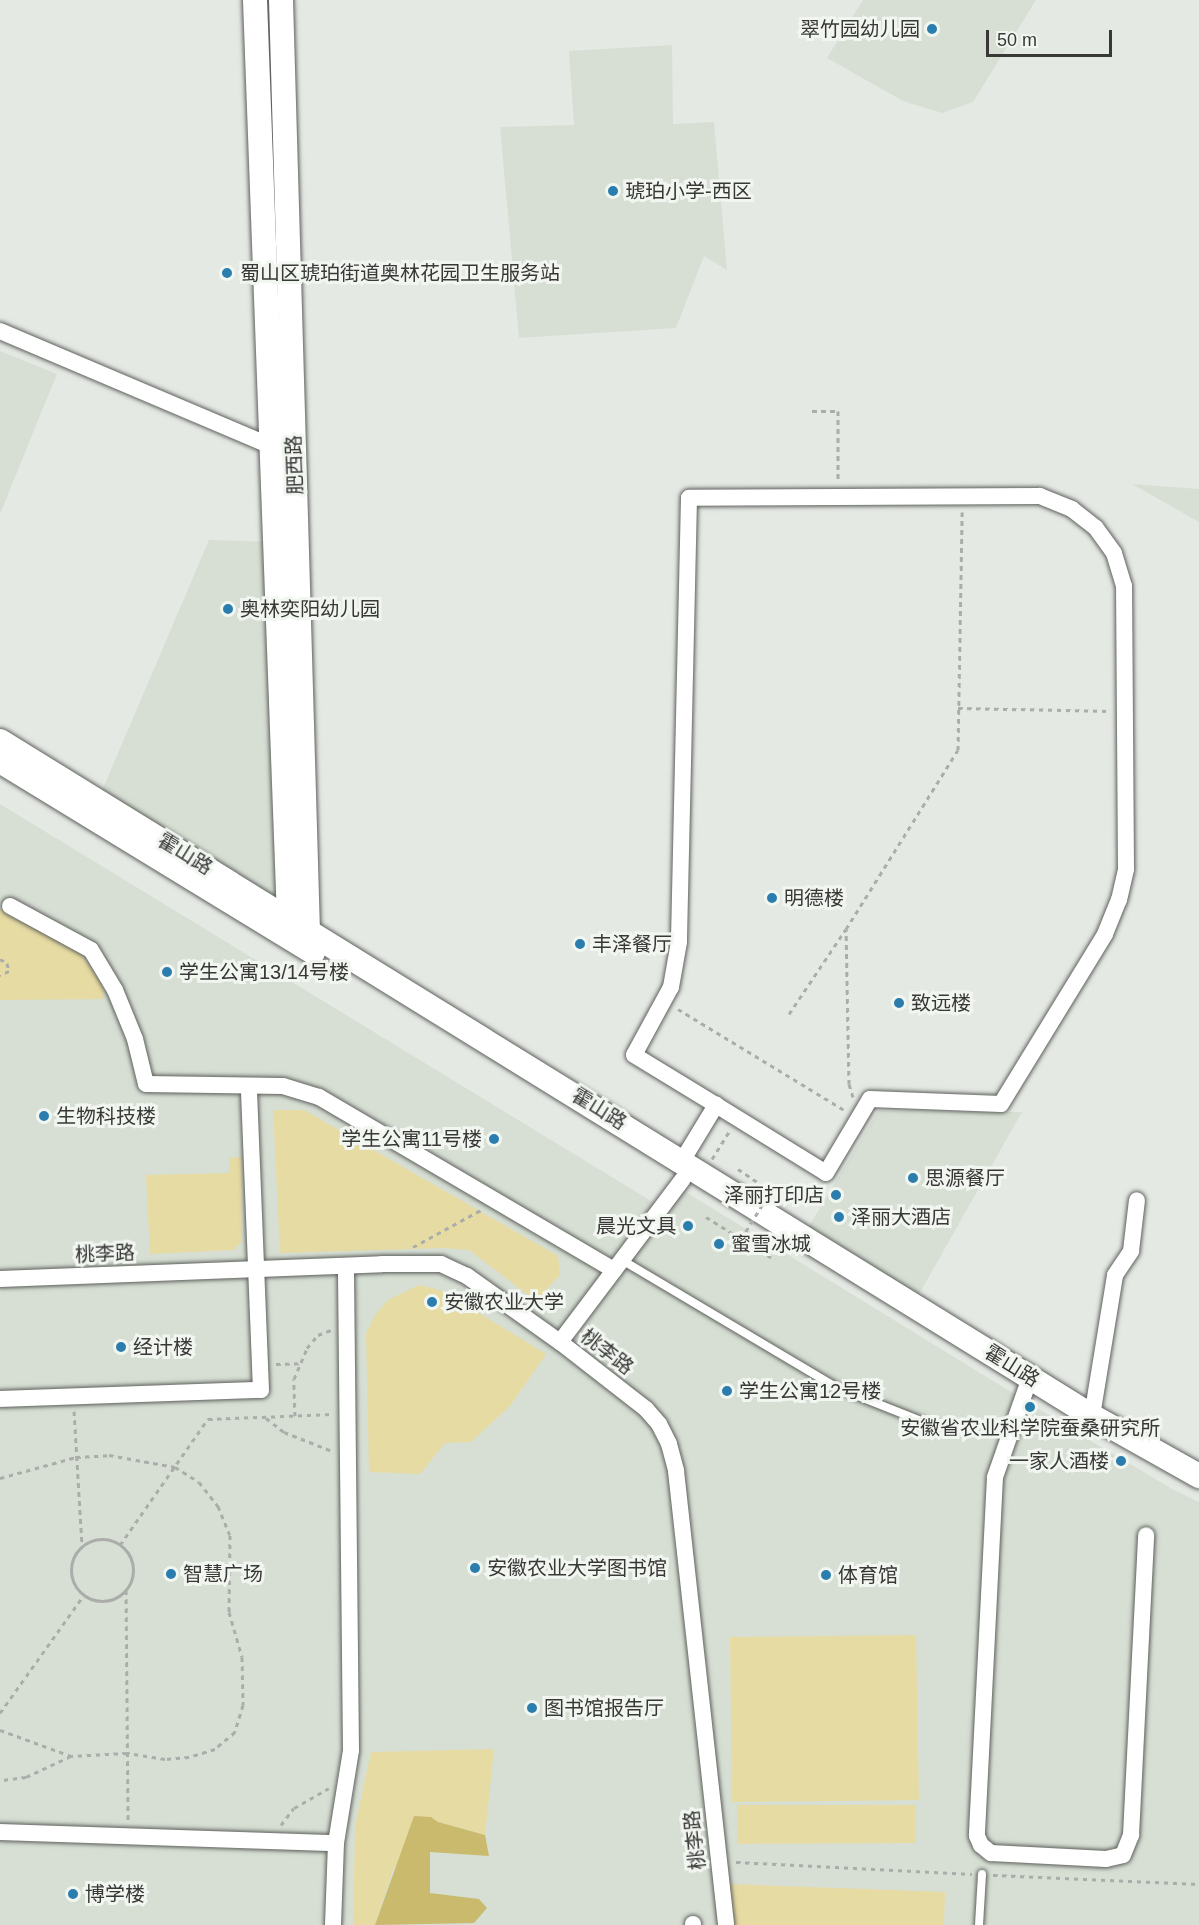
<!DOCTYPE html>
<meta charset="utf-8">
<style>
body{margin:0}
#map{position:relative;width:1199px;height:1925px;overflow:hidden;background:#e5e9e4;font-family:Arial,"Noto Sans SC",sans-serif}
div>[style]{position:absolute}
.built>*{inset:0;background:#d7dfd4}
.green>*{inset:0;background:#e6dba2}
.forest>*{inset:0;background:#c9ba6e}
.path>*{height:3px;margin-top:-1.5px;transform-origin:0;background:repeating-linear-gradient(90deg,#aaada9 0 4.5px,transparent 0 9px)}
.path>.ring{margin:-1.5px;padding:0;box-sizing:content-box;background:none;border:3px solid #aaada9;border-radius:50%}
.roads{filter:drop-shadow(0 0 2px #5e615d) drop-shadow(0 0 2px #5e615d)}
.service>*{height:8px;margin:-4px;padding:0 4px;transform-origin:4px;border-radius:4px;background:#fff}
.minor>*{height:16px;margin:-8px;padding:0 8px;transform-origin:8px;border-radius:8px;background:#fff}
.secondary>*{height:24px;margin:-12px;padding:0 12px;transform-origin:12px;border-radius:12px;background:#fff}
.path-bridge>*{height:3px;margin-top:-1.5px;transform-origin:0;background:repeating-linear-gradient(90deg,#aaada9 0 4.5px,transparent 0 9px)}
.dots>*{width:16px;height:16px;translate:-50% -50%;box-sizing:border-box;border:3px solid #f2f6f1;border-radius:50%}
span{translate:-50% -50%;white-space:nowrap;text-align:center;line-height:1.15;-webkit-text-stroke:6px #f2f6f1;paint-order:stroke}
.poi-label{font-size:20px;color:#383937}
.right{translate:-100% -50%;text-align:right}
.left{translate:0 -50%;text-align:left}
.street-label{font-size:20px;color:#383937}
.scale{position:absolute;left:986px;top:30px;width:126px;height:27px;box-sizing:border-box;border:3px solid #383937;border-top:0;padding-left:8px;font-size:18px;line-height:21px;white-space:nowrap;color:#383937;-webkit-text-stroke:4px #f2f6f1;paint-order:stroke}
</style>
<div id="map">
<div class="built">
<div style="clip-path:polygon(863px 0,1036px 0,973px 102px,942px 113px,903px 101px,827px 58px)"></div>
<div style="clip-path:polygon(672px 45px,673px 124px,714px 122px,727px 270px,704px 256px,676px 328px,519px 338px,500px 127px,574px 125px,569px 51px)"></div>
<div style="clip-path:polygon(0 351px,57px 374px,0 514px)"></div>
<div style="clip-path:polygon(1132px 484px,1199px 489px,1199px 522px)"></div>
<div style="clip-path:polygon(209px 540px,275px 542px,289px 917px,98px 800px)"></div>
<div style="clip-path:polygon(0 804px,661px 1207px,676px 1186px,1086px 1438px,1174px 1490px,1199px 1502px,1199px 1925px,0 1925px)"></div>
<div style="clip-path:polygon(878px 1111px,1022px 1112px,918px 1296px,808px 1228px)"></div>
</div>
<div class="green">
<div style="clip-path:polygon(0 909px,71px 941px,102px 982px,104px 999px,0 1000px)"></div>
<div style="clip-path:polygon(273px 1110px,304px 1110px,544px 1248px,558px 1256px,560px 1275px,536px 1301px,469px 1250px,443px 1248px,280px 1253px)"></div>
<div style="clip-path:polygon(242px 1157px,242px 1241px,234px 1250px,150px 1254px,146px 1175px,229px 1173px,229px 1158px)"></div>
<div style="clip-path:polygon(419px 1285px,443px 1291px,546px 1354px,510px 1406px,471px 1442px,445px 1443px,420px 1474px,369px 1472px,366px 1334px,375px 1315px,388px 1300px)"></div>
<div style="clip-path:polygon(916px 1635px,919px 1800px,732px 1802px,730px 1637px)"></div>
<div style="clip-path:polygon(494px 1749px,485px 1835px,438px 1822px,431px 1817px,393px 1870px,375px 1925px,353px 1925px,355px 1826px,371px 1752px)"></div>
<div style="clip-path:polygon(737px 1805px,916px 1805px,916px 1843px,737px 1844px)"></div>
<div style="clip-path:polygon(729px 1884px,945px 1892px,944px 1925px,728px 1925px)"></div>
</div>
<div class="forest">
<div style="clip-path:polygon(414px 1816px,431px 1817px,438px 1822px,485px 1835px,489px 1856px,430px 1852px,430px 1893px,479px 1899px,487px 1908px,474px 1923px,375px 1925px)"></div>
</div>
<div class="path">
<div style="left:812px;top:411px;width:26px"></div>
<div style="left:838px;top:411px;width:71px;rotate:90deg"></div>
<div style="left:958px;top:708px;width:153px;rotate:1.1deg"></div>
<div style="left:0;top:959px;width:8px;rotate:30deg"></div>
<div style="left:7px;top:963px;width:8px;rotate:76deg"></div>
<div style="left:9px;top:971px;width:10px;rotate:156deg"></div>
<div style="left:678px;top:1009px;width:194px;rotate:31.3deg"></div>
<div style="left:789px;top:1014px;width:102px;rotate:-56.2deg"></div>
<div style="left:853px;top:1097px;width:14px;rotate:-107deg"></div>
<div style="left:849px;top:1084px;width:155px;rotate:-91.1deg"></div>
<div style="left:846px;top:929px;width:211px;rotate:-58deg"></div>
<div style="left:958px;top:750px;width:238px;rotate:-89deg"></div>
<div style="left:712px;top:1159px;width:32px;rotate:-58deg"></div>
<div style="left:738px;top:1169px;width:40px;rotate:34deg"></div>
<div style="left:706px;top:1217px;width:81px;rotate:31.9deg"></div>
<div style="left:413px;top:1247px;width:77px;rotate:-28.6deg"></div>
<div style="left:276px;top:1364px;width:25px;rotate:-2deg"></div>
<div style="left:74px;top:1411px;width:135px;rotate:86.6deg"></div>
<div style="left:295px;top:1416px;width:37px;rotate:-92deg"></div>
<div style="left:294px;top:1379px;width:34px;rotate:-67deg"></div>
<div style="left:307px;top:1348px;width:17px;rotate:-50deg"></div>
<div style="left:318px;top:1335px;width:14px;rotate:-21deg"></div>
<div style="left:266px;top:1418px;width:23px;rotate:38deg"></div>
<div style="left:284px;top:1432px;width:52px;rotate:21.6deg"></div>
<div style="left:0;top:1478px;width:79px;rotate:-15.4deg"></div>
<div style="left:76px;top:1457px;width:33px;rotate:-3deg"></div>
<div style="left:109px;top:1455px;width:67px;rotate:10.3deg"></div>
<div style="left:175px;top:1467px;width:28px;rotate:32deg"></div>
<div style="left:199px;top:1482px;width:31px;rotate:52deg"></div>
<div style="left:218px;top:1506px;width:31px;rotate:68deg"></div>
<div style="left:230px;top:1535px;width:77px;rotate:90.7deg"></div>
<div style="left:229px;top:1612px;width:47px;rotate:73.9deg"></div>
<div style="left:242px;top:1657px;width:48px;rotate:88.8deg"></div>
<div style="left:243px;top:1705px;width:28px;rotate:107deg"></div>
<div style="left:235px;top:1732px;width:26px;rotate:140deg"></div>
<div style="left:215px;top:1749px;width:27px;rotate:163deg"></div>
<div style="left:189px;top:1757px;width:24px;rotate:175deg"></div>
<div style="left:165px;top:1759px;width:38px;rotate:-171deg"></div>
<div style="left:127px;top:1753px;width:56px;rotate:176.9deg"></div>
<div style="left:71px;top:1756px;width:50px;rotate:155deg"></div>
<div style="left:26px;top:1777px;width:26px;rotate:173deg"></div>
<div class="ring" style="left:71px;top:1539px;width:59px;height:59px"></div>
<div style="left:120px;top:1545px;width:154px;rotate:-55.1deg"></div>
<div style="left:208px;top:1419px;width:124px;rotate:-2.3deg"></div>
<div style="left:126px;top:1590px;width:232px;rotate:89.5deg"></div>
<div style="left:0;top:1713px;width:145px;rotate:-54.6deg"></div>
<div style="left:0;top:1730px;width:76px;rotate:20.1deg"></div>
<div style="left:281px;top:1825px;width:21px;rotate:-53deg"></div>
<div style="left:294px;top:1808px;width:40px;rotate:-29.7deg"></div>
<div style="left:736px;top:1862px;width:236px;rotate:2.9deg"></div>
<div style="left:993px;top:1875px;width:206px;rotate:2.5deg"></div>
</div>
<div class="roads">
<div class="service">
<div style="left:622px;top:1260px;width:251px;rotate:30.7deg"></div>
<div style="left:838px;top:1388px;width:105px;rotate:21.7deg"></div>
<div style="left:979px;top:1925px;width:51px;rotate:-86.6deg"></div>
</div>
<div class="minor">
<div style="left:0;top:331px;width:302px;rotate:23deg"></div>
<div style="left:10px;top:906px;width:92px;rotate:28.5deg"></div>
<div style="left:91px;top:950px;width:47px;rotate:59deg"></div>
<div style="left:115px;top:990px;width:53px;rotate:67.8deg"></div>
<div style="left:135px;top:1039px;width:46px;rotate:76.3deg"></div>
<div style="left:146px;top:1084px;width:137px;rotate:0.8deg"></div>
<div style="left:283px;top:1086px;width:38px;rotate:17deg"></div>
<div style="left:319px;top:1097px;width:342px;rotate:30.4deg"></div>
<div style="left:682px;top:1161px;width:66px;rotate:-58.7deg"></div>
<div style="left:716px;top:1105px;width:129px;rotate:31.7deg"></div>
<div style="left:826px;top:1173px;width:86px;rotate:-59.3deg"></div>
<div style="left:870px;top:1099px;width:131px;rotate:2.2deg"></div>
<div style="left:1001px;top:1104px;width:199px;rotate:-58.5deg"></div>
<div style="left:1105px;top:934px;width:37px;rotate:-68deg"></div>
<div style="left:1119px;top:900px;width:32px;rotate:-77deg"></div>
<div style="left:1126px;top:869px;width:283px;rotate:-90.4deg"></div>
<div style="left:1124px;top:586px;width:34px;rotate:-107deg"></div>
<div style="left:1114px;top:553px;width:31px;rotate:-126deg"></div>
<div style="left:1096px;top:528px;width:31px;rotate:-142deg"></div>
<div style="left:1072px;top:509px;width:35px;rotate:-158deg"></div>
<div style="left:1040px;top:496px;width:351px;rotate:179.7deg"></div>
<div style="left:689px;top:498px;width:444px;rotate:91.3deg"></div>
<div style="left:679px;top:942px;width:46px;rotate:100.1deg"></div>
<div style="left:671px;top:987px;width:77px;rotate:118.6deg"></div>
<div style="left:634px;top:1055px;width:96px;rotate:31.4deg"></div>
<div style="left:0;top:1279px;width:382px;rotate:-2.2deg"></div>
<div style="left:382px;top:1264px;width:59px"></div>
<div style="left:441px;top:1264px;width:29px;rotate:25deg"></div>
<div style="left:467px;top:1276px;width:114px;rotate:35.4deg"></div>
<div style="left:560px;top:1342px;width:109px;rotate:37.9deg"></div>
<div style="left:646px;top:1409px;width:20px;rotate:49deg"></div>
<div style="left:659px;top:1424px;width:22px;rotate:63deg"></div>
<div style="left:669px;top:1444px;width:28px;rotate:75deg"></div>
<div style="left:676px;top:1471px;width:457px;rotate:83.7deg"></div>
<div style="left:560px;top:1342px;width:204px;rotate:-53deg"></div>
<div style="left:1026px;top:1389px;width:93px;rotate:109.4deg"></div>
<div style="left:995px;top:1477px;width:359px;rotate:92.9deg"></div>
<div style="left:977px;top:1836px;width:10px;rotate:66deg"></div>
<div style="left:981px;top:1845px;width:13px;rotate:39deg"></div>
<div style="left:991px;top:1853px;width:115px;rotate:3deg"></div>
<div style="left:1106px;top:1859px;width:17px;rotate:-13deg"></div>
<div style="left:1123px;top:1855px;width:22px;rotate:-68deg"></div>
<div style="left:1131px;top:1835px;width:300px;rotate:-87.1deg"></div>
<div style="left:0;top:1399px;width:261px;rotate:-2deg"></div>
<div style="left:261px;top:1390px;width:304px;rotate:-92.3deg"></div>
<div style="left:1092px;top:1416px;width:143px;rotate:-80.7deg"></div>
<div style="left:1115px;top:1275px;width:29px;rotate:-56deg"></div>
<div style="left:1131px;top:1251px;width:51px;rotate:-83.3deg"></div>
<div style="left:0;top:1832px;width:336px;rotate:1.9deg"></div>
<div style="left:693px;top:1924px;width:1px;rotate:90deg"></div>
<div style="left:333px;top:1925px;width:82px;rotate:-87.9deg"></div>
<div style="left:336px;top:1843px;width:94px;rotate:-80.8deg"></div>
<div style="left:351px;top:1750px;width:484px;rotate:-90.6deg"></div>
</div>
<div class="secondary">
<div style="left:255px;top:0;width:918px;rotate:87.88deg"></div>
<div style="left:281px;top:0;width:930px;rotate:88.34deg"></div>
<div style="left:0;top:741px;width:1284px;rotate:31.72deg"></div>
<div style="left:1092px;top:1416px;width:123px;rotate:29.3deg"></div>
<div style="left:0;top:761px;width:367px;rotate:31.4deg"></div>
</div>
</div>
<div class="path-bridge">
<div style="left:741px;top:1239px;width:57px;rotate:-58deg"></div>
</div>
<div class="dots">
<div style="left:932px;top:29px;background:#2a7dad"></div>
<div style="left:613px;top:191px;background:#2a7dad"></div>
<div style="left:227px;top:273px;background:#2a7dad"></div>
<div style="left:228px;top:609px;background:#2a7dad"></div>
<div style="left:772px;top:898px;background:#2a7dad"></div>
<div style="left:580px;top:944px;background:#2a7dad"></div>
<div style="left:167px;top:972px;background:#2a7dad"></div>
<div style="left:899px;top:1003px;background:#2a7dad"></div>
<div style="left:44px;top:1116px;background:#2a7dad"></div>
<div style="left:494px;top:1139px;background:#2a7dad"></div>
<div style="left:913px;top:1178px;background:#2a7dad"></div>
<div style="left:836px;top:1195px;background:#2a7dad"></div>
<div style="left:839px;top:1217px;background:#2a7dad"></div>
<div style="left:688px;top:1226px;background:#2a7dad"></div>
<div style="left:719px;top:1244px;background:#2a7dad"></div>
<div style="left:432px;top:1302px;background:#2a7dad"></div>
<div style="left:121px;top:1347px;background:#2a7dad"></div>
<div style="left:727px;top:1391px;background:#2a7dad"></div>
<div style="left:1030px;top:1407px;background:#2a7dad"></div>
<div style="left:1121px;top:1461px;background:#2a7dad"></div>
<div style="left:475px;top:1568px;background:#2a7dad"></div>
<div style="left:171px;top:1574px;background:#2a7dad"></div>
<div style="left:826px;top:1575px;background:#2a7dad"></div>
<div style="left:532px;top:1708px;background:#2a7dad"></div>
<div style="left:73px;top:1894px;background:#2a7dad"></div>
</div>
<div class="poi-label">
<span class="right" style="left:920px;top:29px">翠竹园幼儿园</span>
<span class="left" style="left:625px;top:191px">琥珀小学-西区</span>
<span class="left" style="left:240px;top:273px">蜀山区琥珀街道奥林花园卫生服务站</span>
<span class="left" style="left:240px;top:609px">奥林奕阳幼儿园</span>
<span class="left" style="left:784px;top:898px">明德楼</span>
<span class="left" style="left:592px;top:944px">丰泽餐厅</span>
<span class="left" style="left:179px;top:972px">学生公寓13/14号楼</span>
<span class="left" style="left:911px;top:1003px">致远楼</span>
<span class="left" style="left:56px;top:1116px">生物科技楼</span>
<span class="right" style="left:482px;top:1139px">学生公寓11号楼</span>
<span class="left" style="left:925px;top:1178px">思源餐厅</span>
<span class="right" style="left:824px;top:1195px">泽丽打印店</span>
<span class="left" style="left:851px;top:1217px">泽丽大酒店</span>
<span class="right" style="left:676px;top:1226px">晨光文具</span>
<span class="left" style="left:731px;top:1244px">蜜雪冰城</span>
<span class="left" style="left:444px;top:1302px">安徽农业大学</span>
<span class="left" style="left:133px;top:1347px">经计楼</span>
<span class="left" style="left:739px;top:1391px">学生公寓12号楼</span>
<span style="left:1030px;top:1428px">安徽省农业科学院蚕桑研究所</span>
<span class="right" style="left:1109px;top:1461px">一家人酒楼</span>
<span class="left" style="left:487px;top:1568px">安徽农业大学图书馆</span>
<span class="left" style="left:183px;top:1574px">智慧广场</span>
<span class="left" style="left:838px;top:1575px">体育馆</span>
<span class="left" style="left:544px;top:1708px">图书馆报告厅</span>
<span class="left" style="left:85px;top:1894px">博学楼</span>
</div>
<div class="street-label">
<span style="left:295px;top:465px;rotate:-92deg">肥西路</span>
<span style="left:185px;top:854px;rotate:32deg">霍山路</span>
<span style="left:599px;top:1109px;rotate:32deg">霍山路</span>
<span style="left:105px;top:1254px;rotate:-2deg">桃李路</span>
<span style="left:607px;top:1352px;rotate:38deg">桃李路</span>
<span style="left:1012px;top:1366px;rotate:32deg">霍山路</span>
<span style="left:695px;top:1840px;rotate:-96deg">桃李路</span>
</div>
<div class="scale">50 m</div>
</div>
